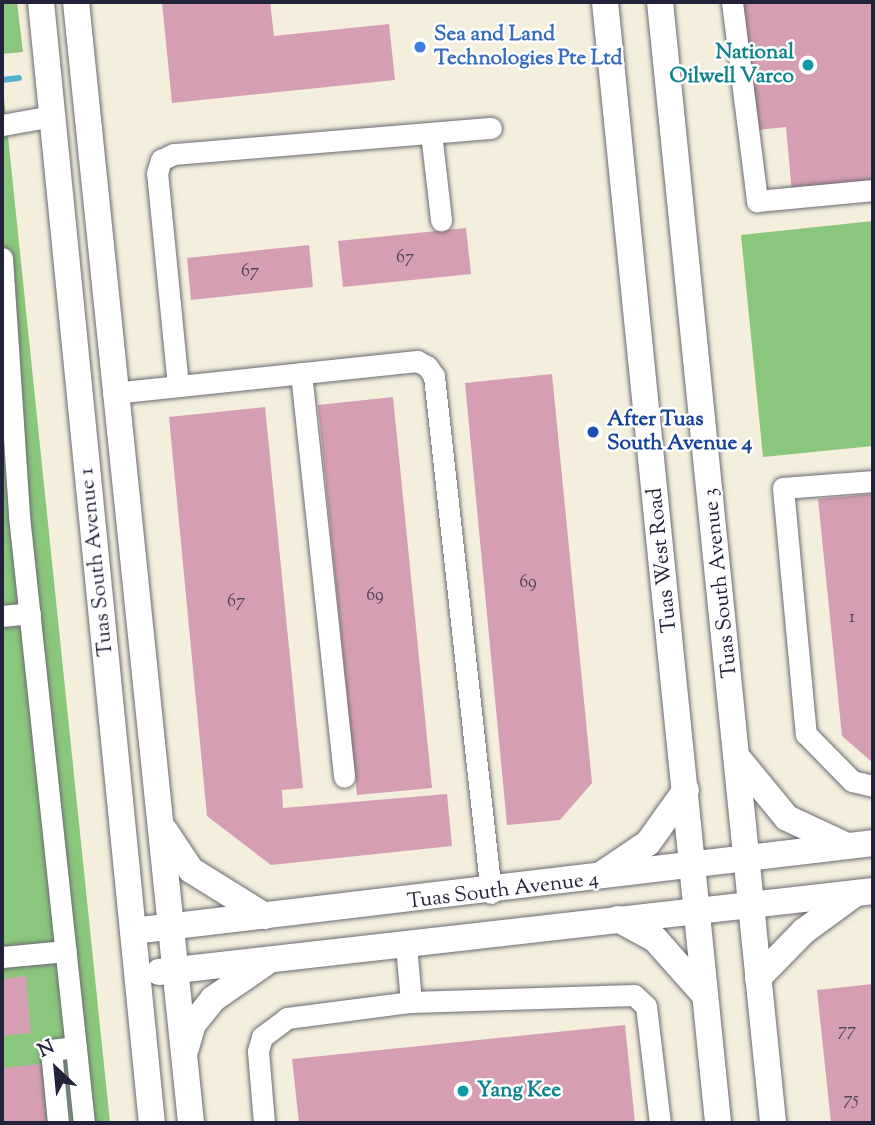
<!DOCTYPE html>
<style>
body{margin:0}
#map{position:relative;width:875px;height:1125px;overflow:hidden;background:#f3efdc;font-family:"Sorts Mill Goudy",serif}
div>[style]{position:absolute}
.green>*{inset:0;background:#8ac67b}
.stream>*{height:6px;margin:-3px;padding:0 3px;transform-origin:3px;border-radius:3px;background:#51b1cf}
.building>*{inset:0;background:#d69eb2}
.roads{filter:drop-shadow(0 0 2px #6b6a73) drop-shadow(0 0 2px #6b6a73)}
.minor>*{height:21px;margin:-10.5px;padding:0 10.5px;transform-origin:10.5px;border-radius:10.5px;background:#fff}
.major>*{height:26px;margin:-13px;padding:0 13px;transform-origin:13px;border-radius:13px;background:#fff}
.dots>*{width:19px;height:19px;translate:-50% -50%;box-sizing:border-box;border:4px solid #fff;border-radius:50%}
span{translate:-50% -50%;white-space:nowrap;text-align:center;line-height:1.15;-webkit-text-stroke:5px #fff;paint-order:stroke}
.number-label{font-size:18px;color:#4f4159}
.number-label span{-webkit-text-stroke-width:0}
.shop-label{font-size:21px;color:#366cbe;font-weight:700}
.left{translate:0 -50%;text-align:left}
.culture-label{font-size:21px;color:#0d838f;font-weight:700}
.right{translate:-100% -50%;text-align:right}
.transit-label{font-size:21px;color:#164399;font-weight:700}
.street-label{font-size:21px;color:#22223b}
.frame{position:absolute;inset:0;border:4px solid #22223b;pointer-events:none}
.north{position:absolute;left:21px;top:1034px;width:70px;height:70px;-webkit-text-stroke:5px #fff;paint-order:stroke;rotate:334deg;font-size:19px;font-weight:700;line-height:28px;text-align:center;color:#22223b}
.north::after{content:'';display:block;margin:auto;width:24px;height:32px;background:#22223b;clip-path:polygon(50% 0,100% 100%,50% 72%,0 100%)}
</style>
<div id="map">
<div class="green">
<div style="clip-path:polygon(2px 2px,17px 2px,23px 52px,2px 54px)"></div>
<div style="clip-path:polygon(4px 98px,110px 1123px,2px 1123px)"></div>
<div style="clip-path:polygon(873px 221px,873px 446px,763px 457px,741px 235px)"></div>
</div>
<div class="stream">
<div style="left:2px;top:80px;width:17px;rotate:-7deg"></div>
</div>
<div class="building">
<div style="clip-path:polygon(162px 2px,270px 2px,274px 36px,389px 24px,395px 80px,172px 103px)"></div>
<div style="clip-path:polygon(736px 2px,873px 2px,873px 184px,792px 193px,786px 127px,749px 131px)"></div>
<div style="clip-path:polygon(466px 228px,471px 274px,343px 287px,338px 241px)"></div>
<div style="clip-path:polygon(309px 245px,313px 287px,191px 300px,187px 258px)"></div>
<div style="clip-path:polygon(552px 374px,592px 783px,560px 820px,507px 825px,465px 383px)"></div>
<div style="clip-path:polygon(393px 397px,432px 788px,357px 795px,318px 405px)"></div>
<div style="clip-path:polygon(265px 407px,303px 788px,282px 790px,283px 808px,447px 794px,452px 846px,271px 865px,207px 816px,169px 417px)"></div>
<div style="clip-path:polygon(873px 494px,873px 763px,842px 736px,818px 499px)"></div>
<div style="clip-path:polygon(26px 976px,31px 1033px,2px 1036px,2px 979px)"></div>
<div style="clip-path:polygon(873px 984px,873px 1123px,831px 1123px,817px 990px)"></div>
<div style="clip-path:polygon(625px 1025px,635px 1123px,299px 1123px,292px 1059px)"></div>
<div style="clip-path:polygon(41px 1064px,46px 1123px,2px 1123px,2px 1068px)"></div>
</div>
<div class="roads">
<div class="minor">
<div style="left:732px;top:2px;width:201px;rotate:82.8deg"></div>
<div style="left:757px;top:201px;width:117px;rotate:-5.4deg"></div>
<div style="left:2px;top:125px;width:51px;rotate:-10.2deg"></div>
<div style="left:431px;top:133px;width:88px;rotate:83.4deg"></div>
<div style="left:2px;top:258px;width:259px;rotate:86.2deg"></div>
<div style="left:19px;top:516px;width:610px;rotate:83.89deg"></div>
<div style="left:301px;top:373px;width:406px;rotate:83.9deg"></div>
<div style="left:178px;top:386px;width:214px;rotate:-95.6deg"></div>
<div style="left:157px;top:173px;width:14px;rotate:-73deg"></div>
<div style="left:161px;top:160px;width:14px;rotate:-25deg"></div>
<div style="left:174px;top:154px;width:318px;rotate:-4.7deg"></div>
<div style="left:113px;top:393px;width:306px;rotate:-6deg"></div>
<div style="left:417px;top:361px;width:11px;rotate:27deg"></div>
<div style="left:427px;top:366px;width:12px;rotate:55deg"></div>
<div style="left:434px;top:376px;width:520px;rotate:83.71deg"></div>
<div style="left:873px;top:481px;width:90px;rotate:175.6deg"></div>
<div style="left:783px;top:488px;width:247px;rotate:84.7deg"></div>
<div style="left:806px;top:734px;width:66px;rotate:45.6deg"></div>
<div style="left:852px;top:781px;width:22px;rotate:13deg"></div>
<div style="left:2px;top:616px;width:28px;rotate:-6deg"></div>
<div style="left:406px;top:945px;width:57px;rotate:85deg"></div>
<div style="left:2px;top:957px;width:64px;rotate:-5.4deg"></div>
<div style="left:58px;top:1123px;width:73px;rotate:-95.5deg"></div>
<div style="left:51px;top:1050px;width:25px;rotate:-7deg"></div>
<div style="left:264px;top:1123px;width:72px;rotate:-94.8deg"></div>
<div style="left:258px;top:1051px;width:15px;rotate:-74deg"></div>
<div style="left:262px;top:1037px;width:31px;rotate:-37deg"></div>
<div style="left:287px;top:1018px;width:125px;rotate:-7.4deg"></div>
<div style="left:411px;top:1002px;width:223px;rotate:-1.8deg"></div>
<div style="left:634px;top:995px;width:16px;rotate:43deg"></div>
<div style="left:646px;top:1006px;width:118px;rotate:83.2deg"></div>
</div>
<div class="major">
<div style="left:41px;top:2px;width:1126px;rotate:84.35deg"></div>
<div style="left:76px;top:2px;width:1127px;rotate:84.14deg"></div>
<div style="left:605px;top:2px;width:1127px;rotate:84.24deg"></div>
<div style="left:660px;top:2px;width:1127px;rotate:84.24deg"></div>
<div style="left:741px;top:762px;width:72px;rotate:50.6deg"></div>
<div style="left:787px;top:818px;width:64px;rotate:25deg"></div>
<div style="left:165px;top:831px;width:47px;rotate:56.3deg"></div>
<div style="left:191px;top:870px;width:87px;rotate:31.9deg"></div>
<div style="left:602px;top:874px;width:55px;rotate:-34deg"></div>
<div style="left:648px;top:843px;width:65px;rotate:-54.4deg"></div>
<div style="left:618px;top:919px;width:42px;rotate:28.4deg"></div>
<div style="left:655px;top:939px;width:71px;rotate:48.4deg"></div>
<div style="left:133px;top:931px;width:745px;rotate:-6.78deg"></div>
<div style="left:159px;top:972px;width:719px;rotate:-6.47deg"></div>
<div style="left:758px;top:978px;width:66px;rotate:-45.6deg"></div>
<div style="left:804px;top:931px;width:64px;rotate:-36.2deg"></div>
<div style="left:186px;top:1048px;width:25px;rotate:-74deg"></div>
<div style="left:193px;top:1024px;width:32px;rotate:-51deg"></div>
<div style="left:213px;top:999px;width:62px;rotate:-34.5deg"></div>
</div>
</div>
<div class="dots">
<div style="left:420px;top:47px;background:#3f7fe0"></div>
<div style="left:808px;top:65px;background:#0f9aa8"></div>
<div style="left:593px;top:432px;background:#1a4fb4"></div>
<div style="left:463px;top:1091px;background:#0f9aa8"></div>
</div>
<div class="number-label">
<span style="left:405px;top:258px">67</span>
<span style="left:250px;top:272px">67</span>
<span style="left:528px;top:583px">69</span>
<span style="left:375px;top:596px">69</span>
<span style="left:236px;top:602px">67</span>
<span style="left:852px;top:618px">1</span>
<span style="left:847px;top:1031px">77</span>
<span style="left:851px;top:1100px">75</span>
</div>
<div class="shop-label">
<span class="left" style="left:434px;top:47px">Sea and Land<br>Technologies Pte Ltd</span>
</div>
<div class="culture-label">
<span class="right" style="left:794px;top:65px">National<br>Oilwell Varco</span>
<span class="left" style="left:477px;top:1091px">Yang Kee</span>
</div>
<div class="transit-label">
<span class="left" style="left:607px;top:432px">After Tuas<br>South Avenue 4</span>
</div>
<div class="street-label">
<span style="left:663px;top:560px;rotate:-96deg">Tuas West Road</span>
<span style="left:97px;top:562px;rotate:-96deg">Tuas South Avenue 1</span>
<span style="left:721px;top:583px;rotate:-96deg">Tuas South Avenue 3</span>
<span style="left:503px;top:891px;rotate:-7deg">Tuas South Avenue 4</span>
</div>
<div class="frame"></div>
<div class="north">N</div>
</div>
